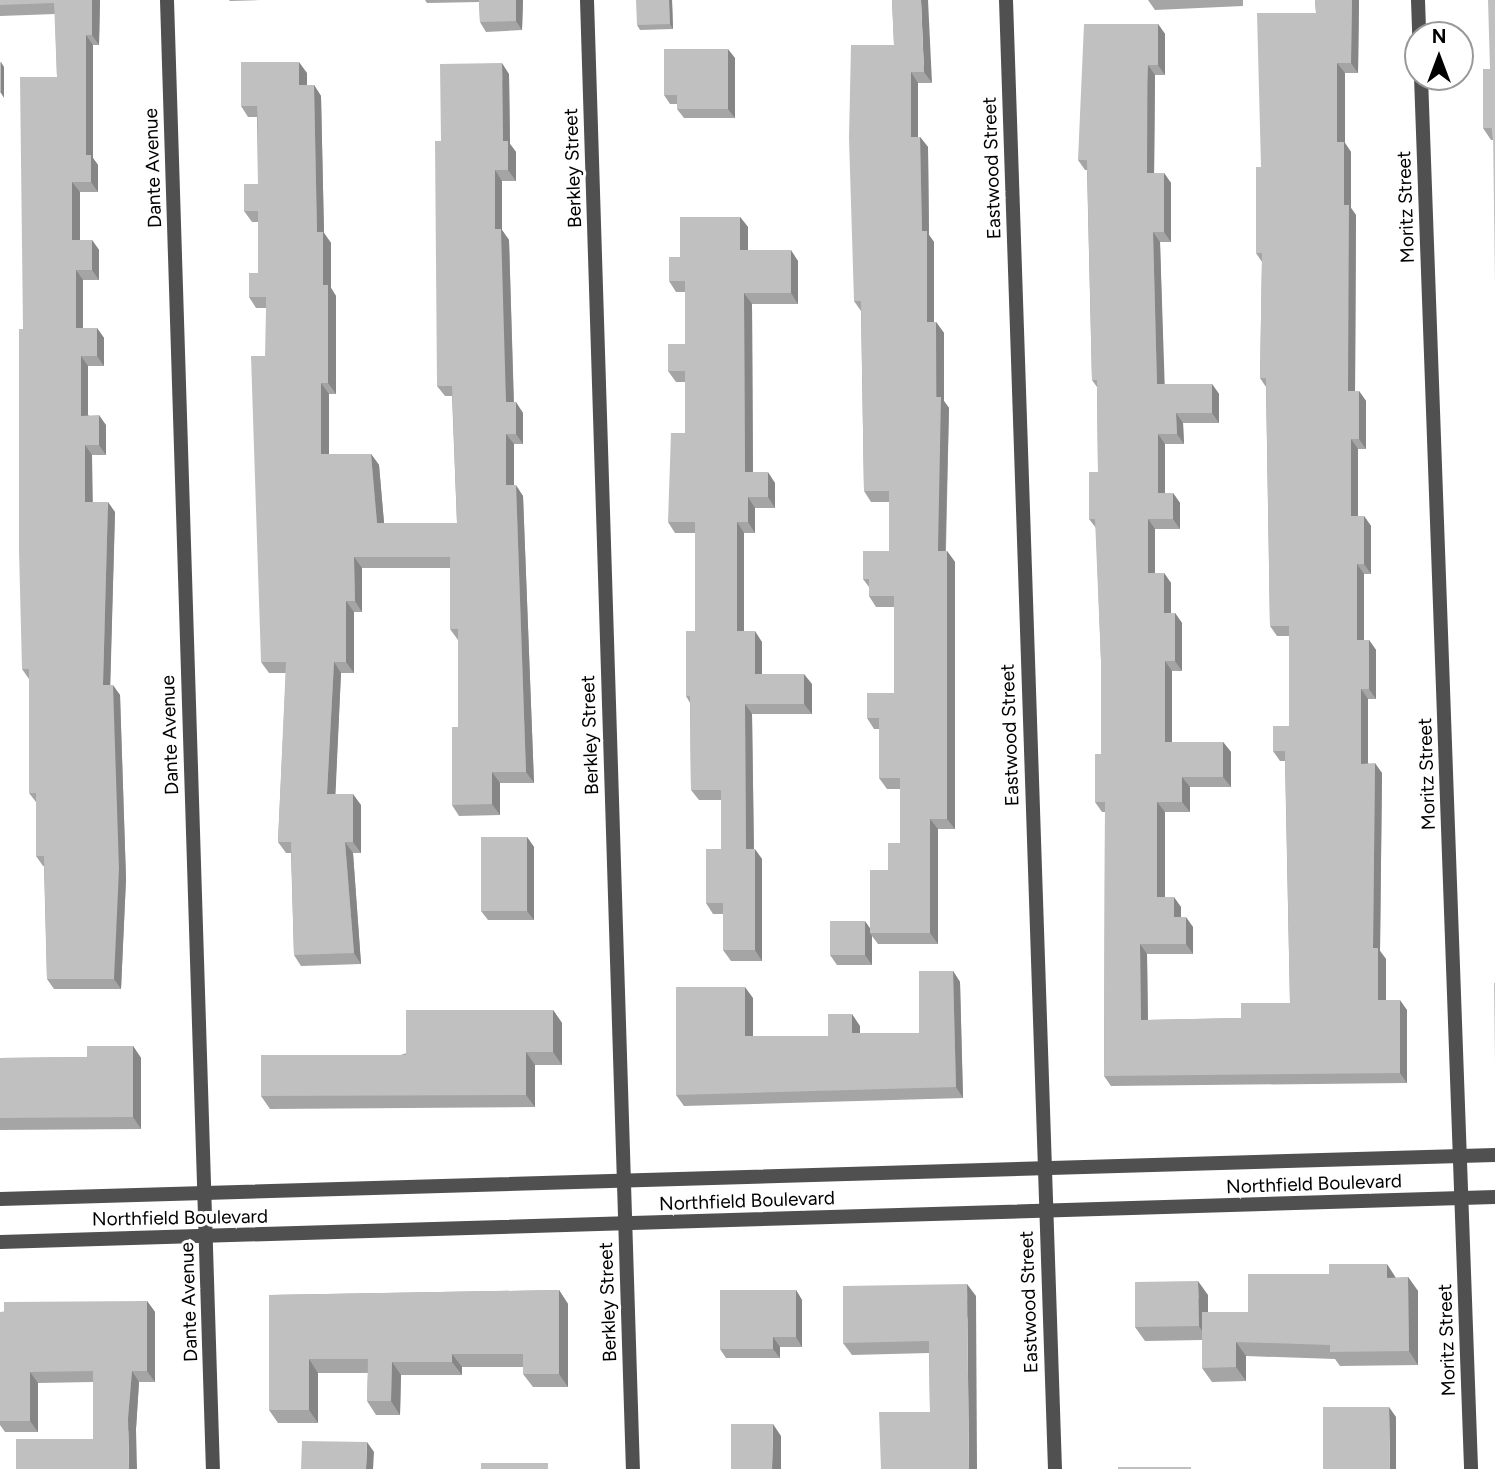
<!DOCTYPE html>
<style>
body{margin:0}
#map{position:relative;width:1495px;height:1469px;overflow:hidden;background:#fff;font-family:Figtree,sans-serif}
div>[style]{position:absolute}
.minor>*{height:14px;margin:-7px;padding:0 7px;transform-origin:7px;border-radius:7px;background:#505050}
.wall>*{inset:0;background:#a5a5a5}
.shaded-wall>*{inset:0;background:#868686}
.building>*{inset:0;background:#c0c0c0}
span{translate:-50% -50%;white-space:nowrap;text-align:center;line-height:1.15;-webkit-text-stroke:6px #fff;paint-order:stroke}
.street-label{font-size:19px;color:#000}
.north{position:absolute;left:1404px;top:21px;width:70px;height:70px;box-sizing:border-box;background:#fff;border:2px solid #999;border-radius:50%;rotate:0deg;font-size:19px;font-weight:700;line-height:28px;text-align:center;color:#000}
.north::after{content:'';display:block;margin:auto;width:24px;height:32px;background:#000;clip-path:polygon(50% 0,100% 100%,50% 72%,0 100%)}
</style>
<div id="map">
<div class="minor">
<div style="left:167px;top:0;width:1470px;rotate:88.21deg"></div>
<div style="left:587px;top:0;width:1470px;rotate:88.21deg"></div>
<div style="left:1006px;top:0;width:1470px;rotate:88.09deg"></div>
<div style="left:1418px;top:0;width:35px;rotate:88deg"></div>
<div style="left:1421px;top:77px;width:1393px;rotate:87.94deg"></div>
<div style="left:0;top:1199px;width:1496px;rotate:-1.69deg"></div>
<div style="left:0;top:1242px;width:1496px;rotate:-1.72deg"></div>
</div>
<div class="wall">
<div style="clip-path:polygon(0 0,100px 0,99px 45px,93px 45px,93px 158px,98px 165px,98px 192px,80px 192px,80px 240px,92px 240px,99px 250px,99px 280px,83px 280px,83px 328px,97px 328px,104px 338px,104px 366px,88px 366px,88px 415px,106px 425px,106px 455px,92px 455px,92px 502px,115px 512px,110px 685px,120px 695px,126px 879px,121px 989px,54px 989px,47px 979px,44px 866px,43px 866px,36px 856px,36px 802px,29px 793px,29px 679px,22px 669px,23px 329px,57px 77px,55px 14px,0 16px)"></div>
<div style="clip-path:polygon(229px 0,261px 0,230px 1px)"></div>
<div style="clip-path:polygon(425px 0,523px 0,522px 30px,486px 32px,480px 22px,479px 2px,427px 3px)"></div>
<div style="clip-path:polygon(672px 0,673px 29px,640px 30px,637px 25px)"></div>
<div style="clip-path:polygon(892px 0,932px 83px,918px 83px,918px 137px,920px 137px,928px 147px,929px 235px,934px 242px,934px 322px,936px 322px,944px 333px,944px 401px,949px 408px,946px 551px,947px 551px,955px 562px,955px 829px,938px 829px,938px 944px,878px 944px,872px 936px,872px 965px,837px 965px,830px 955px,870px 928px,888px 870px,900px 843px,900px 789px,887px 789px,879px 778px,879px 729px,874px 729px,867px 718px,894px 693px,894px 607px,876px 607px,869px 596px,869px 587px,863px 579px,889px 551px,889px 502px,871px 502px,864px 491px,861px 311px,854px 301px,894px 45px)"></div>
<div style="clip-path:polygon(1148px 0,1243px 0,1243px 6px,1155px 10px)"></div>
<div style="clip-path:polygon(1315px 0,1359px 0,1358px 73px,1345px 73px,1345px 143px,1351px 152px,1351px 208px,1356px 215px,1355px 391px,1359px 391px,1366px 401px,1366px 449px,1358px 449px,1358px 516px,1364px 516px,1371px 526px,1371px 574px,1364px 574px,1364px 640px,1369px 640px,1376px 650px,1376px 699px,1368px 699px,1368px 763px,1382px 773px,1380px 951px,1386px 959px,1386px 1000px,1407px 1010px,1407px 1083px,1111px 1086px,1104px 1076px,1105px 812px,1102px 812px,1095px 802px,1101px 754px,1101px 661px,1096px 528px,1089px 519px,1098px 472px,1097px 387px,1092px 380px,1087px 170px,1085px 170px,1078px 160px,1158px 24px,1165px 34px,1165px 75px,1155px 75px,1154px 173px,1164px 173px,1171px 183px,1171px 242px,1160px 242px,1164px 384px,1212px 384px,1219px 394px,1219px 423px,1183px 423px,1184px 444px,1165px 444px,1165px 493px,1173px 493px,1180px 503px,1180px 529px,1155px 529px,1155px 573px,1164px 573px,1171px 583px,1171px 613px,1175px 613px,1182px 623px,1182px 671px,1172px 671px,1172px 742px,1223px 742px,1231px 752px,1231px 787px,1190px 787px,1190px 812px,1165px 812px,1165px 897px,1181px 907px,1181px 917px,1193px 927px,1193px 954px,1147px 954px,1148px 1020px,1241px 1018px,1290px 1003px,1285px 761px,1280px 761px,1273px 751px,1289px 726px,1289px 636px,1277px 636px,1270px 626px,1266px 387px,1260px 378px,1262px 262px,1256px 253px,1261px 167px,1316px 13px)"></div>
<div style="clip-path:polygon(735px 58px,735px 118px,684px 118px,677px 109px,677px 104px,670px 104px,664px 95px)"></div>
<div style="clip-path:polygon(1490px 69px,1493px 140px,1491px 140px,1483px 128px)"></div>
<div style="clip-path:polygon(307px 73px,307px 85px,314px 85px,321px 96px,324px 233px,331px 243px,331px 288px,336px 296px,336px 394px,329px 394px,329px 454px,371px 454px,379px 465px,384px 523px,457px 523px,452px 396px,445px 396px,437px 386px,441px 141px,509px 74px,510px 144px,516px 152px,516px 181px,502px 181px,502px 230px,509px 240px,514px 402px,523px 413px,523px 444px,514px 444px,514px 485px,523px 496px,534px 783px,500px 783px,500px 815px,459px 816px,452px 805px,458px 727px,458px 640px,450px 629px,450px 568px,362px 568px,362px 612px,354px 612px,354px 673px,341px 673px,335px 794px,361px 805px,361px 853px,353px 853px,361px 964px,301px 966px,294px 955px,291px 853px,286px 853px,278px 842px,286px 673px,269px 673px,261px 662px,266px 308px,256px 308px,249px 297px,258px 273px,258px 222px,252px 222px,244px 211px,258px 184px,257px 117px,248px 117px,241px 106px)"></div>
<div style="clip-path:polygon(740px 217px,748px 227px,748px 250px,798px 261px,798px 304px,752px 304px,753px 472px,775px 483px,775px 508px,755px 508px,755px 533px,744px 533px,744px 631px,762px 642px,762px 674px,812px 684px,812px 714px,752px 714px,754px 849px,762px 859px,762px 961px,731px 961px,723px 950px,723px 914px,713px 914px,706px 903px,721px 849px,721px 800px,699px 800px,691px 790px,690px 703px,686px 696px,695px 631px,695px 533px,675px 533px,668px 522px,685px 433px,685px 382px,676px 382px,668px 371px,685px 344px,685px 292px,676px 292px,669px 281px,680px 257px)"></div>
<div style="clip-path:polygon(527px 837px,534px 847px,534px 920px,488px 920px,481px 911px)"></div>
<div style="clip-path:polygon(953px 971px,960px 982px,963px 1098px,684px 1106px,676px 1095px,753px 998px,753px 1036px,828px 1036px,860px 1026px,860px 1033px,919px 1033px)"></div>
<div style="clip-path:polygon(553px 1010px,562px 1023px,562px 1065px,535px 1065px,535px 1107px,270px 1109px,261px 1096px)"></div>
<div style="clip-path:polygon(133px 1046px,141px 1058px,141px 1129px,0 1130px,0 1058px,87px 1057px)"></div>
<div style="clip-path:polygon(1408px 1277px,1418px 1291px,1418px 1365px,1340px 1366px,1335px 1359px,1246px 1356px,1246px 1381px,1212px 1382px,1202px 1368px,1202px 1340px,1145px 1341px,1135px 1327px,1208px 1295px,1208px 1312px,1248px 1312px,1396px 1278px)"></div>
<div style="clip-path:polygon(559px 1290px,568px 1304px,568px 1387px,533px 1387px,523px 1374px,523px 1367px,462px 1367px,462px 1375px,401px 1375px,400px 1415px,376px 1415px,367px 1401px,368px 1373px,318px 1373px,318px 1423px,278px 1423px,269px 1410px,269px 1295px)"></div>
<div style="clip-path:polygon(796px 1290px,802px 1300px,802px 1347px,780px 1347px,780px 1358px,726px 1358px,720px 1349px)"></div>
<div style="clip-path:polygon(976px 1296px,930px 1412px,929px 1353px,852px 1355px,843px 1343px)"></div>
<div style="clip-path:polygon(147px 1301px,155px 1312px,155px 1382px,139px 1382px,136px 1429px,93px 1439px,93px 1382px,38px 1383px,38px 1432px,5px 1432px,0 1425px,0 1312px)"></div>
</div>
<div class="shaded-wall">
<div style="clip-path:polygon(92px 0,100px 0,99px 45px,92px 35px)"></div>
<div style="clip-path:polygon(516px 0,523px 0,522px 30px,516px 21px)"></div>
<div style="clip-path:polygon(669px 0,672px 0,673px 29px,670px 24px)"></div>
<div style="clip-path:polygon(921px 0,928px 0,932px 83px,924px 72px)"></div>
<div style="clip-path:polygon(1352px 0,1359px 0,1358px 73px,1351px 63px)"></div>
<div style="clip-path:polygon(1158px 24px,1165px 34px,1165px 75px,1158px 65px)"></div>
<div style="clip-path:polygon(86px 35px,93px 45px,93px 158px,98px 165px,98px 192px,91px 182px,86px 155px)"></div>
<div style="clip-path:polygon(728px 49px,735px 58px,735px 118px,728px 109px)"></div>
<div style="clip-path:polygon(1px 62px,4px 67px,4px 98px,1px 93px)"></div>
<div style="clip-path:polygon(299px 62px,307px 73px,307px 96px,299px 85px)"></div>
<div style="clip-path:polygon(502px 63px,509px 74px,510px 144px,516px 152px,516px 181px,508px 170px,503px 141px)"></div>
<div style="clip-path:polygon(1337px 63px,1345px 73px,1345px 143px,1351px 152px,1351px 208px,1356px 215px,1355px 401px,1348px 391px,1344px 205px,1337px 142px)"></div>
<div style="clip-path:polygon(1148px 65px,1155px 75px,1154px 183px,1147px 173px)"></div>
<div style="clip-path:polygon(911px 72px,918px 83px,918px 148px,911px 137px)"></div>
<div style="clip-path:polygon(314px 85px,321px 96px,324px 233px,331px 243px,331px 288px,336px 296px,336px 394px,328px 383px,323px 285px,317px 232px)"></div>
<div style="clip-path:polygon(920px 137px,928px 147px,929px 235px,934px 242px,934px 333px,927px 322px,922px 231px)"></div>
<div style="clip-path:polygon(495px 170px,502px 181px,502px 230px,509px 240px,514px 413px,506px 402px,495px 229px)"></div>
<div style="clip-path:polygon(1164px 173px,1171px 183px,1171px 242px,1164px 232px)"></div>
<div style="clip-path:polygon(72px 182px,80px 192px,80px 250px,72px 240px)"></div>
<div style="clip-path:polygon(740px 217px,748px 227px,748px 261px,740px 250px)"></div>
<div style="clip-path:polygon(1153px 232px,1160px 242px,1165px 394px,1157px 384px)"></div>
<div style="clip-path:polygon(92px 240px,99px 250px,99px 280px,92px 270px)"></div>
<div style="clip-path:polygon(791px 250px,798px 261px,798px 304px,791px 293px)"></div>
<div style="clip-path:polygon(76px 270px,83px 280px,83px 339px,76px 328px)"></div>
<div style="clip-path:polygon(744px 293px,752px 304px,753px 483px,745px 472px)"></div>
<div style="clip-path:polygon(936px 322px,944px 333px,944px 401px,949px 408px,945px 562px,938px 551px)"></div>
<div style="clip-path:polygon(97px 328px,104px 338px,104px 366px,97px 356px)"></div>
<div style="clip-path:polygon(81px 356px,88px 366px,88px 426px,81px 416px)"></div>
<div style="clip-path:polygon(321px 383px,329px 394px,329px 465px,321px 454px)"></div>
<div style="clip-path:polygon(1212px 384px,1219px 394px,1219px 423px,1212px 413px)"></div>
<div style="clip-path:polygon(1359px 391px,1366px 401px,1366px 449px,1359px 439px)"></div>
<div style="clip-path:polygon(516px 402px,523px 413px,523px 444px,516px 434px)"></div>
<div style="clip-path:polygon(1176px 413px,1183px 423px,1184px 444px,1177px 434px)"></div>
<div style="clip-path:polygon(99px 415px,106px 425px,106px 455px,99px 445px)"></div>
<div style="clip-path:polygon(506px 434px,514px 444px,514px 496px,506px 485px)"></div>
<div style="clip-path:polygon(1158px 434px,1165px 444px,1165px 503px,1158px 493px)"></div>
<div style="clip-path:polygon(1351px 439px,1358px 449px,1358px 526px,1351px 516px)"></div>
<div style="clip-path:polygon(85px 445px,92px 455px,93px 512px,85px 502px)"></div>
<div style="clip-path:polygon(371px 454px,379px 465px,385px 534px,377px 523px)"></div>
<div style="clip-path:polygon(768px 472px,775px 483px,775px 508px,768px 497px)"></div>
<div style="clip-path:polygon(516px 485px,523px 496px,534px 783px,526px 772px)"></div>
<div style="clip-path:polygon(1173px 493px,1180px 503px,1180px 529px,1173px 519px)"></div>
<div style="clip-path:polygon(748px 497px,755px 508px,755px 533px,748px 522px)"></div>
<div style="clip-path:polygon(108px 502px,115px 512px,110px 695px,103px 685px)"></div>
<div style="clip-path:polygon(1364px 516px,1371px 526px,1371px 574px,1364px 564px)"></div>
<div style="clip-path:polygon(1148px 519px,1155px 529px,1155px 583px,1148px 573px)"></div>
<div style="clip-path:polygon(737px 522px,744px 533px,744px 642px,737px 631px)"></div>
<div style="clip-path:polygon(947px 551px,955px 562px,955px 829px,947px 819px)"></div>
<div style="clip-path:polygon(354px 557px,362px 568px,362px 612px,355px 601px)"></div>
<div style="clip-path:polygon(1357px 564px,1364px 574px,1364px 650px,1357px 640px)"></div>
<div style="clip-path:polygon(1164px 573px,1171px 583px,1171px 623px,1164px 613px)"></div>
<div style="clip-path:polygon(346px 601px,354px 612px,354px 673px,346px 662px)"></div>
<div style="clip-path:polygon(1175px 613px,1182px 623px,1182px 671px,1175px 661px)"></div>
<div style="clip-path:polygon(755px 631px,762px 642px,762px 684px,755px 674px)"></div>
<div style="clip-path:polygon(1369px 640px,1376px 650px,1376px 699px,1369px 689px)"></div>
<div style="clip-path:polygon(1165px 661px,1172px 671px,1172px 752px,1165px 742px)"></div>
<div style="clip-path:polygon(334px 662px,341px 673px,335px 805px,327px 794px)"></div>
<div style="clip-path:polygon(804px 674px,812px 684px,812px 714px,804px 704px)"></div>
<div style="clip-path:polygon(113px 685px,120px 695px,126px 879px,121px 989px,114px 979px)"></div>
<div style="clip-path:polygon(1361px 689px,1368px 699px,1368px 774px,1361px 764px)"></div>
<div style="clip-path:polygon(745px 704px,752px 714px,754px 859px,746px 849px)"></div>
<div style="clip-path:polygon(1223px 742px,1231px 752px,1231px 787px,1223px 777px)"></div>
<div style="clip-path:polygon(1375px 763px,1382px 773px,1380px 951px,1386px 959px,1386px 1010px,1378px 1000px,1373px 948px)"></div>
<div style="clip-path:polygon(492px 772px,500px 783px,500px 815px,492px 804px)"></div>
<div style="clip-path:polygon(1182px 777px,1190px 787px,1190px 812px,1182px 802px)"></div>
<div style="clip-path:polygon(353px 794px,361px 805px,361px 853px,353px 842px)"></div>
<div style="clip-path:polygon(1157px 802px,1165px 812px,1165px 907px,1157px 897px)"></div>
<div style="clip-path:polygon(930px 819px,938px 829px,938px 944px,930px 933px)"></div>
<div style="clip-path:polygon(527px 837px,534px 847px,534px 920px,527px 911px)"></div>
<div style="clip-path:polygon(345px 842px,353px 853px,361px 964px,354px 953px)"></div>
<div style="clip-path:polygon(755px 849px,762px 859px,762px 961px,755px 950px)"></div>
<div style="clip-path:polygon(1174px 897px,1181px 907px,1181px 927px,1174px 917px)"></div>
<div style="clip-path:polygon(1186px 917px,1193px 927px,1193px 954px,1186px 944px)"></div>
<div style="clip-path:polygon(865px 921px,872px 931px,870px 933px,872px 936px,872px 965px,865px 955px)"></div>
<div style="clip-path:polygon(1140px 944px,1147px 954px,1148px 1030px,1141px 1020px)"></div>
<div style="clip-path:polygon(953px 971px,960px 982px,963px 1098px,956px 1087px)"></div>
<div style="clip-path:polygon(745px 987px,753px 998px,753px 1047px,745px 1036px)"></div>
<div style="clip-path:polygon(1400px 1000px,1407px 1010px,1407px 1083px,1400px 1073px)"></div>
<div style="clip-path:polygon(553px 1010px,562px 1023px,562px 1065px,553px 1052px)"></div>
<div style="clip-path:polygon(852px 1014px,860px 1026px,860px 1044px,852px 1033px)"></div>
<div style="clip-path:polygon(133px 1046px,141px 1058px,141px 1129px,133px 1117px)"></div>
<div style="clip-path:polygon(526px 1052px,535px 1065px,535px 1107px,526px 1095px)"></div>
<div style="clip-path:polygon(1387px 1264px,1396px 1278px,1387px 1278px)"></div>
<div style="clip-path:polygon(1408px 1277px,1418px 1291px,1418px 1365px,1409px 1351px)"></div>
<div style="clip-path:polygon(1198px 1281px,1208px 1295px,1208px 1340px,1199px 1326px)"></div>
<div style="clip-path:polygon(967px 1284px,976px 1296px,977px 1469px,969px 1469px)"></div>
<div style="clip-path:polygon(559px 1290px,568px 1304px,568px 1387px,559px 1374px)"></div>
<div style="clip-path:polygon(796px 1290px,802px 1300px,802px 1347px,796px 1337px)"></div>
<div style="clip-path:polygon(147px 1301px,155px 1312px,155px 1382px,147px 1371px)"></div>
<div style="clip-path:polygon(773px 1337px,780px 1347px,780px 1358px,773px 1349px)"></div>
<div style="clip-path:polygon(1236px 1342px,1246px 1356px,1246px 1381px,1236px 1367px)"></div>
<div style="clip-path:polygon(452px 1354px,462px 1367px,462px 1375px,452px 1362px)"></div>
<div style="clip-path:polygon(309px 1359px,318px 1373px,318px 1423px,309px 1410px)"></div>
<div style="clip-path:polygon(392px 1362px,401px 1375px,400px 1415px,391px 1401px)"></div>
<div style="clip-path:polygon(132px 1371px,139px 1382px,136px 1429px,137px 1469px,129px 1469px,128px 1418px)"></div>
<div style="clip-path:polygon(30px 1372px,38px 1383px,38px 1432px,30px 1421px)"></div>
<div style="clip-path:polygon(1389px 1407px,1396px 1417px,1396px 1469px,1390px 1469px)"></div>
<div style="clip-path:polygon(773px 1424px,781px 1436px,781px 1469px,772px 1469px)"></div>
<div style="clip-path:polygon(367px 1442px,374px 1452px,373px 1469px,366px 1469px)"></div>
</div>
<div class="building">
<div style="clip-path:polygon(0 0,92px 0,92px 35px,86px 35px,86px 155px,91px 155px,91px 182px,72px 182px,72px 240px,92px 240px,92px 270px,76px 270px,76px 328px,97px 328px,97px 356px,81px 356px,81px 416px,99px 415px,99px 445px,85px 445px,85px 502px,108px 502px,103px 685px,113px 685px,119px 869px,114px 979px,47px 979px,44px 856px,36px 856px,36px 793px,29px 793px,29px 669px,22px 669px,19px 550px,19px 329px,23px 329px,20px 77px,57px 77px,54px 3px,0 5px)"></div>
<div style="clip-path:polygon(479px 0,516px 0,516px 21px,480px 22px)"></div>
<div style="clip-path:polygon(636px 0,669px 0,670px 24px,637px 25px)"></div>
<div style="clip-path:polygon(892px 0,921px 0,924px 72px,911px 72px,911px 137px,920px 137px,922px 231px,927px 231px,927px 322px,936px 322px,936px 397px,941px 397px,938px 551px,947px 551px,947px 819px,930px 819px,930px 933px,870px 933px,870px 870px,888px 870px,888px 843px,900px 843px,900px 778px,879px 778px,879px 718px,867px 718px,867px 693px,894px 693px,894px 596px,869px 596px,869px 579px,863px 579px,863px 551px,889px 551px,889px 491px,864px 491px,861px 301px,854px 301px,849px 138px,851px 45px,894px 45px)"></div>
<div style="clip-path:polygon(1315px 0,1352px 0,1351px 63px,1337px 63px,1337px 142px,1344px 142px,1344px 205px,1349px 205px,1348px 391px,1359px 391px,1359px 439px,1351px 439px,1351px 516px,1364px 516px,1364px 564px,1357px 564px,1357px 640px,1369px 640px,1369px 689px,1361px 689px,1361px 764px,1375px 763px,1373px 948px,1378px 948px,1378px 1000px,1400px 1000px,1400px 1073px,1104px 1076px,1105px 802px,1095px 802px,1095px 754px,1101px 754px,1101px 661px,1095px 519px,1089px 519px,1089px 472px,1098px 472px,1097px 380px,1092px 380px,1087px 160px,1078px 160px,1084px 24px,1158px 24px,1158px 65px,1148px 65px,1147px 84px,1147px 173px,1164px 173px,1164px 232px,1153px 232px,1157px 384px,1212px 384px,1212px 413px,1176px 413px,1177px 434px,1158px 434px,1158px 493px,1173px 493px,1173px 519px,1148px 519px,1148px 573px,1164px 573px,1164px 613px,1175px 613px,1175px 661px,1165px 661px,1165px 742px,1223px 742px,1223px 777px,1182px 777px,1182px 802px,1157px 802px,1157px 897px,1174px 897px,1174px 917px,1186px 917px,1186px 944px,1140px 944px,1141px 1020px,1241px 1018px,1241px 1003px,1290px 1003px,1285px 751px,1273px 751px,1273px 726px,1289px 726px,1289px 626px,1270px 626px,1266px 378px,1260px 378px,1262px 253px,1256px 253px,1256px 167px,1261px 167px,1257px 13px,1316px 13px)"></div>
<div style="clip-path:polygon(1488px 0,1495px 0,1495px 286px,1493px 128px,1483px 128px,1483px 69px,1490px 69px)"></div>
<div style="clip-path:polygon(664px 49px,728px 49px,728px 109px,677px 109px,677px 95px,664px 95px)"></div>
<div style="clip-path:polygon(0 62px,1px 62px,1px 93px,0 93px)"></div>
<div style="clip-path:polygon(241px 62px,299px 62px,299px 85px,314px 85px,317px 232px,323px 232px,323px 285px,328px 285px,328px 383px,321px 383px,321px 454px,371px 454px,377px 523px,457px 523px,452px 386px,437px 386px,435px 141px,441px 141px,440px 64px,502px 63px,503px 141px,508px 141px,508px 170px,495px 170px,495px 229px,501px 229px,506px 402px,516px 402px,516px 434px,506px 434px,506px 485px,516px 485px,526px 772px,492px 772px,492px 804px,452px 805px,452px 727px,458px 727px,458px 629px,450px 629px,450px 557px,354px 557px,355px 601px,346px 601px,346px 662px,334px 662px,327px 794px,353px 794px,353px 842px,345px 842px,354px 953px,294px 955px,291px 842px,278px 842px,286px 662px,261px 662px,251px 356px,266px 356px,266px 297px,249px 297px,249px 273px,258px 273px,258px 211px,244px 211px,244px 184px,258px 184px,258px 124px,257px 106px,241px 106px)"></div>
<div style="clip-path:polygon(680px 217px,740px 217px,740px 250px,791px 250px,791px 293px,744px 293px,745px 472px,768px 472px,768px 497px,748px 497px,748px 522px,737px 522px,737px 631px,755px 631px,755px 674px,804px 674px,804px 704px,745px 704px,746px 849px,755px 849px,755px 950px,723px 950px,723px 903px,706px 903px,706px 849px,721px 849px,721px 790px,691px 790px,690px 696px,686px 696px,686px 631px,695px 631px,695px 522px,668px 522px,671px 433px,685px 433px,685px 371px,668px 371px,668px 344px,685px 344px,685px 281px,669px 281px,669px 257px,680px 257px)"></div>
<div style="clip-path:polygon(481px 837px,527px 837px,527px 911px,481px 911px)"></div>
<div style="clip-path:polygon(830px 921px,865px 921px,865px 955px,830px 955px)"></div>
<div style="clip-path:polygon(919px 971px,953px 971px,956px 1087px,676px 1095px,676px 987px,745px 987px,745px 1036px,828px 1036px,828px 1014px,852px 1014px,852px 1033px,919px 1033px)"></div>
<div style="clip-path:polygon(1494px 983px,1495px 983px,1495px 1064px)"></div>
<div style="clip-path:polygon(406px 1010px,553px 1010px,553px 1052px,526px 1052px,526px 1095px,261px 1096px,261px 1055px,406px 1055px)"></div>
<div style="clip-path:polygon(87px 1046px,133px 1046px,133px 1117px,0 1118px,0 1058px,87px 1057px)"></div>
<div style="clip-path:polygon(1329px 1264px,1387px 1264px,1387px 1278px,1408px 1277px,1409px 1351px,1330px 1352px,1330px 1345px,1236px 1342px,1236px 1367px,1202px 1368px,1202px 1312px,1248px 1312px,1248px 1274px,1329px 1274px)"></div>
<div style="clip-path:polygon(1198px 1281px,1199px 1326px,1135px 1327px,1135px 1282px)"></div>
<div style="clip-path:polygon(967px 1284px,969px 1469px,881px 1469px,879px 1412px,930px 1412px,929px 1341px,843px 1343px,843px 1286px)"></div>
<div style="clip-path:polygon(559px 1290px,559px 1374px,523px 1374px,523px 1354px,452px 1354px,452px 1362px,392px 1362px,391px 1401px,367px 1401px,368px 1359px,309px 1359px,309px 1410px,269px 1410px,269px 1295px)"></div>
<div style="clip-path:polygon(720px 1290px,796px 1290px,796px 1337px,773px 1337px,773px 1349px,720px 1349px)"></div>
<div style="clip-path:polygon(147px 1301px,147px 1371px,132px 1371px,128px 1418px,129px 1469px,16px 1469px,16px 1439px,93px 1439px,93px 1371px,30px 1372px,30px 1421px,0 1421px,0 1312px,4px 1312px,4px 1302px)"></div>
<div style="clip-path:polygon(1323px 1407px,1389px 1407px,1390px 1469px,1323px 1469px)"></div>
<div style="clip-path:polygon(731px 1424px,773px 1424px,772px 1469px,731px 1469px)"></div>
<div style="clip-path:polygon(302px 1441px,367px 1442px,366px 1469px,301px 1469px)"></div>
<div style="clip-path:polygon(481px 1463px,548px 1463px,548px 1469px,481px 1469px)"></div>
<div style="clip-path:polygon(1118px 1467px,1191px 1467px,1191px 1469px,1118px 1469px)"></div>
</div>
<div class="street-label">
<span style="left:153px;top:168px;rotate:-92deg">Dante Avenue</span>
<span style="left:573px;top:168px;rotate:-92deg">Berkley Street</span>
<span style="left:992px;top:168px;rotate:-92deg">Eastwood Street</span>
<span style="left:1406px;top:207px;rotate:-92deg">Moritz Street</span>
<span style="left:170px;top:735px;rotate:-92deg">Dante Avenue</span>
<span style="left:590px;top:735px;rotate:-92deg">Berkley Street</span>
<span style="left:1010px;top:735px;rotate:-92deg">Eastwood Street</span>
<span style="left:1427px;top:774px;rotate:-92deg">Moritz Street</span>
<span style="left:1314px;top:1184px;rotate:-2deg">Northfield Boulevard</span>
<span style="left:747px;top:1201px;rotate:-2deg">Northfield Boulevard</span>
<span style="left:180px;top:1218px;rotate:-1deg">Northfield Boulevard</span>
<span style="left:189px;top:1302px;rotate:-92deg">Dante Avenue</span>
<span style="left:608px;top:1302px;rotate:-92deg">Berkley Street</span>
<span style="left:1029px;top:1302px;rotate:-92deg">Eastwood Street</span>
<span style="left:1447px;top:1340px;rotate:-92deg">Moritz Street</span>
</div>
<div class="north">N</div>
</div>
